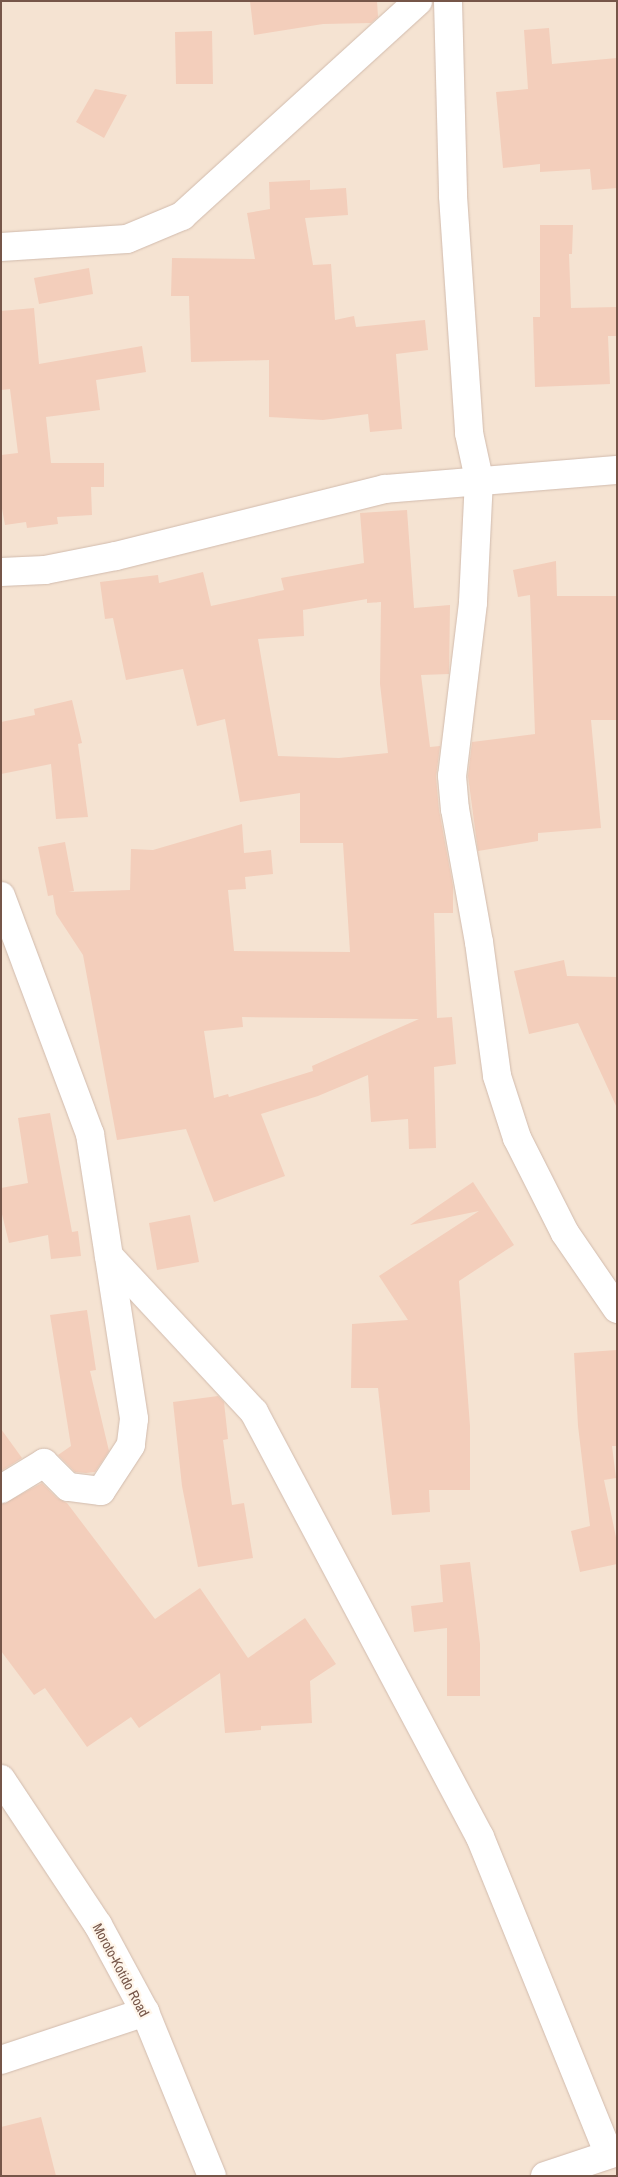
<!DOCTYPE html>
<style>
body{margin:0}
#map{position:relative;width:618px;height:2177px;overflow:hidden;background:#fdf2e4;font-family:"Archivo Narrow",sans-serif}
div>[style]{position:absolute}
.residential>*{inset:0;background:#f5e3d2}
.building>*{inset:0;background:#f3cebb}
.roads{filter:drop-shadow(0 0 1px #d1bbad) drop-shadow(0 0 1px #d1bbad)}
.street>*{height:28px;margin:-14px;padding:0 14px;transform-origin:14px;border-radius:14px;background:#fff}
.secondary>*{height:28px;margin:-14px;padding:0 14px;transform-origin:14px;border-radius:14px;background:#fff}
span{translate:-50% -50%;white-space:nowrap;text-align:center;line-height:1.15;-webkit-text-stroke:4.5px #fff6eb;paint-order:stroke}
.street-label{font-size:14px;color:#765649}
.frame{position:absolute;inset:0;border:2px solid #765649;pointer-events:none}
</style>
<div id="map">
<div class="residential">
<div style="clip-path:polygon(1px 1px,617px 1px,617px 2176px,1px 2176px)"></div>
</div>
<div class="building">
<div style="clip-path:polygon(250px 1px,377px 1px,378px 17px,371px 23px,323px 24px,254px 35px)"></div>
<div style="clip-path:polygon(549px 28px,552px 64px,617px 58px,617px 188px,592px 190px,590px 169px,540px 172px,540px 164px,503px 168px,496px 92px,528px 89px,524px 30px)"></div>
<div style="clip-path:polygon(212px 31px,213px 84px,176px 84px,175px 32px)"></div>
<div style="clip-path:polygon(95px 89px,127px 95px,104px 138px,76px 122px)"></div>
<div style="clip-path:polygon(310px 180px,310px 190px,346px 188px,348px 215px,305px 218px,313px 265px,331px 264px,335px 320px,354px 316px,356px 327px,425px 320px,428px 350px,396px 354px,402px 429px,370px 432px,368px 414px,323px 420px,269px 417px,269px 360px,191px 362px,189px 296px,171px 296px,172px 258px,255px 259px,247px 213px,270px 209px,269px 182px)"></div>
<div style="clip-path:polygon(540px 225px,573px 225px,572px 254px,569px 254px,571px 308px,617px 307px,617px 336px,608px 336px,610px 384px,535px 387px,533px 317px,540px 317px)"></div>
<div style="clip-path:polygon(89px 268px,93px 294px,39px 304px,34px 278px)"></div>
<div style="clip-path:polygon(34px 308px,39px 364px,142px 346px,146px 372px,96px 380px,100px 410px,46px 417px,51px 463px,104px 463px,104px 487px,91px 487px,92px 515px,57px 517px,58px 524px,27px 528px,26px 522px,5px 525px,1px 503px,1px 455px,18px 453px,10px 389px,1px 390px,1px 311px)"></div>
<div style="clip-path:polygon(evenodd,407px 510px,414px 608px,450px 605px,449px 674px,421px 675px,430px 747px,440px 746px,436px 777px,439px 810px,453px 886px,453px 913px,434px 913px,437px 1018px,452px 1017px,456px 1064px,434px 1067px,436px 1148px,409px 1149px,408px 1119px,371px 1122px,368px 1075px,318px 1096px,261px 1114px,285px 1176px,214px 1202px,186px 1129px,117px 1140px,83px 955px,56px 914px,53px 895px,48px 896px,38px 847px,65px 842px,74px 891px,68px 892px,130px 890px,131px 849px,153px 850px,242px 824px,244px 853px,271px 850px,273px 874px,245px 877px,246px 889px,228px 890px,234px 951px,350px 952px,343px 843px,300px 843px,300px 793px,240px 802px,225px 719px,197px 726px,183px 669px,126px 680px,113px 618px,105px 619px,100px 582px,158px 575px,159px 583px,203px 572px,211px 606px,284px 590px,281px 578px,364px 563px,360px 513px,407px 510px,367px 599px,367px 603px,381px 602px,380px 684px,388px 753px,339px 758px,278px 756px,258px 639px,304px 636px,303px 610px,367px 599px,407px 510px,242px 1017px,419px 1019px,312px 1066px,313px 1071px,229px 1097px,228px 1094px,214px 1098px,204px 1031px,243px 1027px,242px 1017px)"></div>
<div style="clip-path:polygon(556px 561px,557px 596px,617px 596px,617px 720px,591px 720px,601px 828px,538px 833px,538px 841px,478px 851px,468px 776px,472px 742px,535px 734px,530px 595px,518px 597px,513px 570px)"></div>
<div style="clip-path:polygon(72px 700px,82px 743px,78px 744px,88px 817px,56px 819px,51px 764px,1px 774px,1px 722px,35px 715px,34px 709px)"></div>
<div style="clip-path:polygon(564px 960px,567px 976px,617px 977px,617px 1108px,578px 1023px,529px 1034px,514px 971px)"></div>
<div style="clip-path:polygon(50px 1113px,72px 1232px,78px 1231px,81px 1256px,51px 1259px,48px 1235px,9px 1243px,1px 1210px,1px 1188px,28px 1183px,18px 1118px)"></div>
<div style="clip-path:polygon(473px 1182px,514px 1245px,459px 1281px,470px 1426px,470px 1490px,429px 1490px,430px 1512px,392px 1515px,378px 1388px,351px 1388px,352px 1324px,408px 1320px,379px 1276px,479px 1211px,410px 1225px)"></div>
<div style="clip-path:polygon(190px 1215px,199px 1262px,157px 1270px,149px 1223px)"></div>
<div style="clip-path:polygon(87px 1310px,96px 1370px,90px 1371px,109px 1451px,95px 1472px,86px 1473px,75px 1472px,58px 1455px,71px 1446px,50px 1315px)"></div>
<div style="clip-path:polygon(617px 1350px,617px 1446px,612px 1446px,616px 1478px,604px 1480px,617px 1542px,617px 1564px,580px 1572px,571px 1531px,590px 1526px,578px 1426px,574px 1353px)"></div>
<div style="clip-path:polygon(218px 1396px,224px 1402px,228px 1439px,223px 1440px,232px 1505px,244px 1503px,253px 1558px,198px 1567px,182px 1486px,173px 1402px)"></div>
<div style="clip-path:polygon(1px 1429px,22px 1458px,1px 1471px)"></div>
<div style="clip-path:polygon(42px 1483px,57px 1498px,67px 1503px,155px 1619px,200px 1588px,248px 1658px,305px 1618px,336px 1664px,310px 1681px,312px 1723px,261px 1726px,261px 1730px,225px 1733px,220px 1673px,139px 1728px,131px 1717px,87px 1747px,45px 1688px,34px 1695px,1px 1651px,1px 1505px)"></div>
<div style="clip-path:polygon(470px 1562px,480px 1644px,480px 1696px,447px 1696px,447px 1628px,414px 1632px,411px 1606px,443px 1602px,440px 1565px)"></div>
<div style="clip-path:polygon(41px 2117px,56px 2176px,1px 2176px,1px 2127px)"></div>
</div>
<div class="roads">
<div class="street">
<div style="left:448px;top:1px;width:195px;rotate:88.5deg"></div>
<div style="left:453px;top:196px;width:238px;rotate:86.1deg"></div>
<div style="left:469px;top:433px;width:47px;rotate:77.7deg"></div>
<div style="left:479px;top:479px;width:124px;rotate:92.8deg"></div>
<div style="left:473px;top:603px;width:174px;rotate:96.9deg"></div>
<div style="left:452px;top:776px;width:33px;rotate:85deg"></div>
<div style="left:455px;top:809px;width:135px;rotate:79.8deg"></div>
<div style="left:479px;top:942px;width:135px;rotate:82.3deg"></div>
<div style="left:497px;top:1076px;width:65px;rotate:72.1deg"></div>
<div style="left:517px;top:1138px;width:106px;rotate:63.2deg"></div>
<div style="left:565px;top:1233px;width:92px;rotate:55.6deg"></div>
<div style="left:1px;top:247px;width:126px;rotate:-3.6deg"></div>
<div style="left:127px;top:239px;width:60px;rotate:-22.7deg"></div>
<div style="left:182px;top:216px;width:319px;rotate:-42.3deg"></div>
<div style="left:1px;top:572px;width:44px;rotate:-2.6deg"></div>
<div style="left:45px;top:570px;width:72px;rotate:-11.2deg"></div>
<div style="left:116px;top:556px;width:277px;rotate:-14deg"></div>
<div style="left:385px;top:489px;width:233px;rotate:-4.7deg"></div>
<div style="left:1px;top:896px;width:254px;rotate:69.5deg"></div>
<div style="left:90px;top:1134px;width:288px;rotate:81.2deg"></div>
<div style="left:134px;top:1419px;width:26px;rotate:97deg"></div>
<div style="left:131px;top:1445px;width:55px;rotate:123.1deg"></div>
<div style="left:101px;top:1491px;width:33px;rotate:-173deg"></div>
<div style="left:68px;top:1487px;width:34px;rotate:-135deg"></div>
<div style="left:44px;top:1463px;width:50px;rotate:148.8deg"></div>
<div style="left:109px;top:1256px;width:213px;rotate:47.1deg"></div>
<div style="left:254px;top:1412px;width:481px;rotate:62deg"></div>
<div style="left:480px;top:1837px;width:342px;rotate:67.9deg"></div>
<div style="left:1px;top:2060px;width:152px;rotate:-18.4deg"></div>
<div style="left:545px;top:2176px;width:76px;rotate:-18.4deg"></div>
</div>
<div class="secondary">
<div style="left:1px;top:1779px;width:175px;rotate:56.4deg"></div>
<div style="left:98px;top:1925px;width:99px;rotate:61.6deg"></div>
<div style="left:145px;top:2012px;width:177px;rotate:67.8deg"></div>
</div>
</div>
<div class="street-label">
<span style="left:121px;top:1970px;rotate:62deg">Moroto-Kotido Road</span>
</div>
<div class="frame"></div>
</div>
